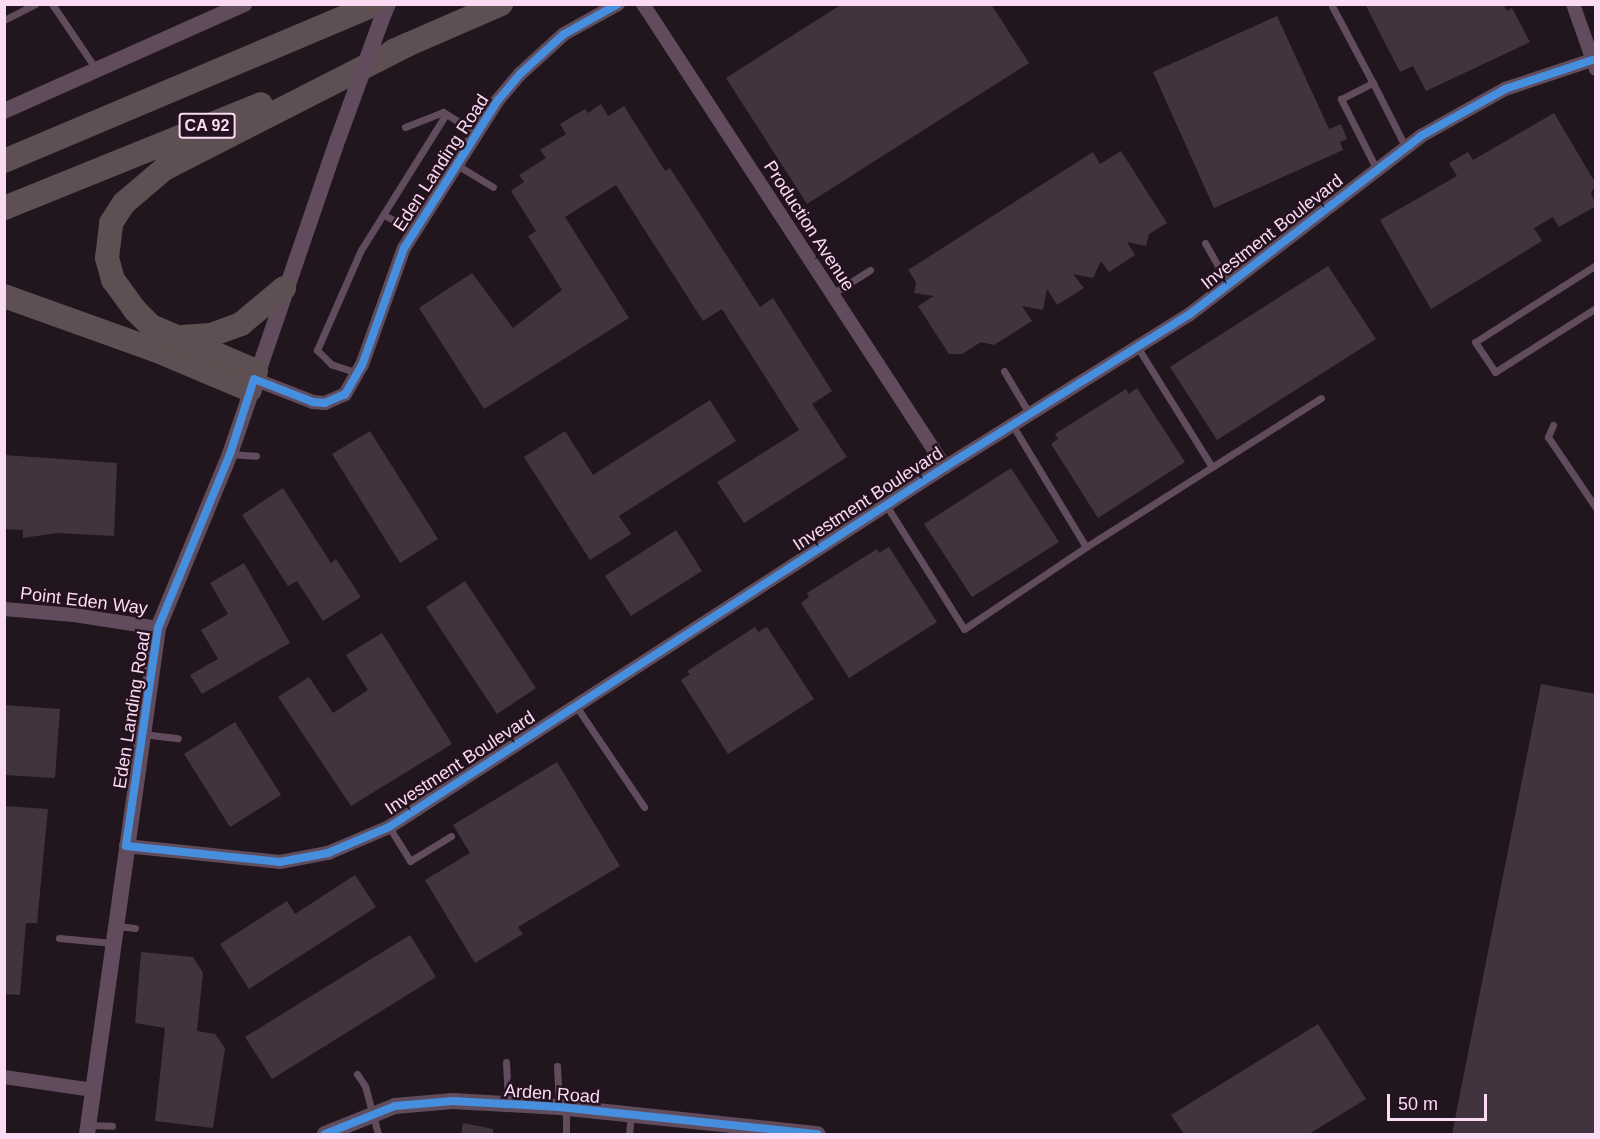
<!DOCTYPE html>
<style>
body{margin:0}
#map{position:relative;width:1600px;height:1139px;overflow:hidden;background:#21161e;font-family:Helvetica,sans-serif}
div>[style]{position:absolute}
.building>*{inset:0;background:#42343e}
.service>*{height:7px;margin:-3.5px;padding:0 3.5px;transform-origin:3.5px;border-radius:3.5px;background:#614c5d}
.minor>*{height:14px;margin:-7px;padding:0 7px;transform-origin:7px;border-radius:7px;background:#614c5d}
.tertiary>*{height:16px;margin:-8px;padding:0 8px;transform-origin:8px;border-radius:8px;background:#614c5d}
.motorway>*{height:24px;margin:-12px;padding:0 12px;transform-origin:12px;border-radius:12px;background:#5e5052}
.tertiary-bridge>*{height:16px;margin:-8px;padding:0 8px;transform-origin:8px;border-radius:8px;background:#614c5d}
.cycleway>*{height:8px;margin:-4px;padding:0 4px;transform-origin:4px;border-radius:4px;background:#468fdf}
span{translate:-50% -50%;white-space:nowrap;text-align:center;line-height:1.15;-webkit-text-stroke:5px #251220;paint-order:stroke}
.shield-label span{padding:2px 4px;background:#251220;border:2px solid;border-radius:4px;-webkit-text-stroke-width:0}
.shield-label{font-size:16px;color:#fbdbf3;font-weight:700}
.street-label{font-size:18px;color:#fbdbf3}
.frame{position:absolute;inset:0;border:6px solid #fbdbf3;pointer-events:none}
.scale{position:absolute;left:1387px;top:1094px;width:100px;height:27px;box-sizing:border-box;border:3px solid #fbdbf3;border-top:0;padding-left:8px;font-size:18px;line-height:21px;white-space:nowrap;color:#fbdbf3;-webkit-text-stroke:4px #251220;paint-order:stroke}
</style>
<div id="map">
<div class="building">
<div style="clip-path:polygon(842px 4px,991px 4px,1029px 63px,807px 204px,726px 78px)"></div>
<div style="clip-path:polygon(1365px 4px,1503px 4px,1507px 11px,1512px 8px,1530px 42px,1426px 91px,1413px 66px,1400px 72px)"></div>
<div style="clip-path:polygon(1277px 16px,1329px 129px,1341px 124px,1347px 139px,1340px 142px,1343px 150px,1214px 208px,1153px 72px)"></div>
<div style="clip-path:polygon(601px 104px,608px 116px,624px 106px,665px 171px,670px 168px,760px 307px,773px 298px,832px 391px,812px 404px,847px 457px,744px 523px,717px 482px,799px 430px,722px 309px,703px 321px,616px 185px,565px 217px,629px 318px,484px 409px,419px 308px,472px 273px,513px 328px,562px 290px,528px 236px,536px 231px,511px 191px,524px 182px,519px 175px,546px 158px,540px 150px,566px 134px,560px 124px,585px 109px,588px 113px)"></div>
<div style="clip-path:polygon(1554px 113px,1596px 184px,1591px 193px,1596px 206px,1559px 227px,1553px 217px,1534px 228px,1542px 241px,1431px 309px,1380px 220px,1457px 176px,1449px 163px,1468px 152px,1473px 160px)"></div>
<div style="clip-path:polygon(1121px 151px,1167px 223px,1149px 234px,1146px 246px,1127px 242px,1135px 255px,1109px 272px,1101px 261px,1093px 278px,1073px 274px,1084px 288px,1057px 305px,1047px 289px,1043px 310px,1022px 306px,1032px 321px,994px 345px,981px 342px,962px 354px,949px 354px,918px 306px,934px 296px,914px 293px,916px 282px,908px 270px,1093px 152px,1100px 164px)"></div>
<div style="clip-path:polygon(1328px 266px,1376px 339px,1217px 440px,1170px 367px)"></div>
<div style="clip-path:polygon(1137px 388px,1185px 462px,1098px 518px,1051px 444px,1058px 439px,1055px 434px,1126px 389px,1129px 394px)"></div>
<div style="clip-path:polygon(710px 400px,736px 441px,619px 516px,631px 534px,590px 560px,524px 457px,565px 431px,593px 475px)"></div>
<div style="clip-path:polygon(370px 431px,438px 539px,400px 563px,332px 454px)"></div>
<div style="clip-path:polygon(4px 455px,117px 463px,114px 536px,57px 533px,23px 538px,23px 530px,4px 529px)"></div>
<div style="clip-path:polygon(1011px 468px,1059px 542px,972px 597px,924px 524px)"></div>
<div style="clip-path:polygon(283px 488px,331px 563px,336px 559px,361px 597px,323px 621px,297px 581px,288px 586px,242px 515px)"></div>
<div style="clip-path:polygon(676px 530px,702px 571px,631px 616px,605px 576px)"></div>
<div style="clip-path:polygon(889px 547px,937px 622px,849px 678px,801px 603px,809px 597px,807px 593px,877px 549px,879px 553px)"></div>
<div style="clip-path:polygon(244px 563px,290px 643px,202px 694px,190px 675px,218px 659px,201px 630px,228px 614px,210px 583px)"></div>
<div style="clip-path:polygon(465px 581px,536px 688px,497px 714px,426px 607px)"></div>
<div style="clip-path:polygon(755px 627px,758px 632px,767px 627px,814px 699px,728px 754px,681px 680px,690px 674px,687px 671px)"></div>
<div style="clip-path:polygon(382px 633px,452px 744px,351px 806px,278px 697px,309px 677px,333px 713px,368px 690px,346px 655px)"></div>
<div style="clip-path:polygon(1541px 684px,1596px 694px,1596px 1134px,1452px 1134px)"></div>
<div style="clip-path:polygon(4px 705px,60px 709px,55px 778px,4px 775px)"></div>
<div style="clip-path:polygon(235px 722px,281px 795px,230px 827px,184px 754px)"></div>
<div style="clip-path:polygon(557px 762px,620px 866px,518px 927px,523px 934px,475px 963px,425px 880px,470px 853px,453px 825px)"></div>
<div style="clip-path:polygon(4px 806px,48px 809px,37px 923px,26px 923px,20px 995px,4px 994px)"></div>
<div style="clip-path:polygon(355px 875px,376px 907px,249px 989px,220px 944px,287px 901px,295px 914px)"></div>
<div style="clip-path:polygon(410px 935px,436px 977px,272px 1079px,245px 1037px)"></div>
<div style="clip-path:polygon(141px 952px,193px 957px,203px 973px,197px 1031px,215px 1034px,225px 1048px,213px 1128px,155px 1121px,165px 1028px,135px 1023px)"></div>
<div style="clip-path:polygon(1318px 1024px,1366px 1099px,1309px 1134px,1184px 1134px,1171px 1115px)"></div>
<div style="clip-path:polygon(463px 1123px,493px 1129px,493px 1134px,461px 1134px)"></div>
</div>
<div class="service">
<div style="left:52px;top:4px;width:78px;rotate:55.9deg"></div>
<div style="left:1332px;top:6px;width:87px;rotate:62deg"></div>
<div style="left:4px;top:20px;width:35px;rotate:-27deg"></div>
<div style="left:405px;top:127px;width:41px;rotate:-21.5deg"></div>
<div style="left:443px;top:112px;width:40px;rotate:32deg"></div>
<div style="left:457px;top:165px;width:42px;rotate:31.4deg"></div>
<div style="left:1377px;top:170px;width:80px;rotate:-116.9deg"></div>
<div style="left:1341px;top:99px;width:36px;rotate:-27deg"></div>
<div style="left:1373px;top:83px;width:73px;rotate:63.1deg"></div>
<div style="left:384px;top:215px;width:34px;rotate:28deg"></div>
<div style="left:1205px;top:243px;width:48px;rotate:60.3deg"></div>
<div style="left:1596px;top:265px;width:143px;rotate:147.5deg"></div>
<div style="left:1475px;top:342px;width:36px;rotate:56deg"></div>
<div style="left:1495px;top:372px;width:120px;rotate:-32.4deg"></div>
<div style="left:832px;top:294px;width:45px;rotate:-32.3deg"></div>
<div style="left:1138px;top:348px;width:140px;rotate:58.1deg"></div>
<div style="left:1212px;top:467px;width:129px;rotate:-32.3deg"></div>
<div style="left:1004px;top:371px;width:51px;rotate:59.4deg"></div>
<div style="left:358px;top:373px;width:28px;rotate:-162deg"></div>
<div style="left:331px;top:364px;width:20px;rotate:-135deg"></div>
<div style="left:317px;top:350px;width:109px;rotate:-66.3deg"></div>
<div style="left:361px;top:250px;width:160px;rotate:-58deg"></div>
<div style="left:1553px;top:425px;width:13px;rotate:113deg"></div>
<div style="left:1548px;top:437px;width:86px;rotate:55.9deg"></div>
<div style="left:1013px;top:426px;width:141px;rotate:58.9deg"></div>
<div style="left:1086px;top:547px;width:149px;rotate:-32.4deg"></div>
<div style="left:230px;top:454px;width:26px;rotate:4deg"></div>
<div style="left:886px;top:505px;width:146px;rotate:57.8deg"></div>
<div style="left:964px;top:629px;width:147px;rotate:-33.9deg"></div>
<div style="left:576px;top:706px;width:122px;rotate:56deg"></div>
<div style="left:143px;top:734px;width:35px;rotate:7deg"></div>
<div style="left:389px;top:827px;width:40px;rotate:58deg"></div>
<div style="left:410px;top:861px;width:48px;rotate:-31.4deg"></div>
<div style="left:118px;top:926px;width:17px;rotate:7deg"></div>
<div style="left:59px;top:938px;width:54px;rotate:5.3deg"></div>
<div style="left:506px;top:1062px;width:41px;rotate:87.2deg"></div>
<div style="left:557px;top:1066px;width:39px;rotate:87deg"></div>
<div style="left:357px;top:1074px;width:14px;rotate:56deg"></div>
<div style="left:365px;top:1086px;width:50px;rotate:74.8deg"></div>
<div style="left:89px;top:1125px;width:23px;rotate:2deg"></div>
<div style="left:566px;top:1134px;width:26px;rotate:-90deg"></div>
<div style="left:629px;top:1134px;width:19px;rotate:-84deg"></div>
</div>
<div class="minor">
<div style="left:643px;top:4px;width:553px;rotate:56.88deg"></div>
<div style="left:1573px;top:4px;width:69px;rotate:70.5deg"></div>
<div style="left:254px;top:379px;width:63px;rotate:21.3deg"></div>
<div style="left:313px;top:402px;width:12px;rotate:5deg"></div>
<div style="left:325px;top:403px;width:22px;rotate:-24deg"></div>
<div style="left:345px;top:394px;width:34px;rotate:-60deg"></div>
<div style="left:362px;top:365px;width:124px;rotate:-70.3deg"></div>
<div style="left:404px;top:248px;width:175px;rotate:-57.6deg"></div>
<div style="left:498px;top:100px;width:34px;rotate:-50deg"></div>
<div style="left:520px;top:74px;width:59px;rotate:-42.3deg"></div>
<div style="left:564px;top:34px;width:62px;rotate:-29.1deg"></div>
<div style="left:4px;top:609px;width:70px;rotate:4.9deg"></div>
<div style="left:74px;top:615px;width:85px;rotate:8.8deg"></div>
<div style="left:126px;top:846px;width:155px;rotate:5.9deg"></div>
<div style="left:280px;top:862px;width:49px;rotate:-10.6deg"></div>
<div style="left:328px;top:853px;width:66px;rotate:-23.1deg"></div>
<div style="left:389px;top:827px;width:662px;rotate:-32.92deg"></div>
<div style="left:945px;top:467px;width:289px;rotate:-32deg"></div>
<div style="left:1190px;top:314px;width:292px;rotate:-37.6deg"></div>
<div style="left:1421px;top:136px;width:96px;rotate:-29.2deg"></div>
<div style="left:1505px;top:89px;width:92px;rotate:-18.4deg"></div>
<div style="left:4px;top:1077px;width:90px;rotate:8.3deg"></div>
</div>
<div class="tertiary">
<div style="left:382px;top:18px;width:15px;rotate:-67deg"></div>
<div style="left:4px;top:111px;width:263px;rotate:-24deg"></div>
<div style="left:87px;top:1134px;width:511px;rotate:-82.01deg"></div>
<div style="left:158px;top:628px;width:188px;rotate:-67.5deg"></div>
<div style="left:230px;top:454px;width:333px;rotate:-71.1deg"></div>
<div style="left:325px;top:1134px;width:75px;rotate:-21.8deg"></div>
<div style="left:395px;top:1106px;width:58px;rotate:-4.9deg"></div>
<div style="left:453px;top:1101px;width:106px;rotate:3.2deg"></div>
<div style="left:559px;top:1107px;width:260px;rotate:6deg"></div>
</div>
<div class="motorway">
<div style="left:393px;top:51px;width:118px;rotate:-23.5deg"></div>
<div style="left:4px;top:161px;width:403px;rotate:-22.9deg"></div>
<div style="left:4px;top:208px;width:277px;rotate:-22deg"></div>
<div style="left:4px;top:296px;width:160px;rotate:19.7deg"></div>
<div style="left:155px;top:350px;width:103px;rotate:22.8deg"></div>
<div style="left:182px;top:337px;width:29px;rotate:-4deg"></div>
<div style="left:211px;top:335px;width:32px;rotate:-20deg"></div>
<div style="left:241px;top:324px;width:56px;rotate:-39.9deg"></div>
<div style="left:256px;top:371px;width:114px;rotate:-156.8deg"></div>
<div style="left:151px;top:326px;width:23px;rotate:-135deg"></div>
<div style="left:135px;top:310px;width:37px;rotate:-126deg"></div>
<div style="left:113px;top:280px;width:23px;rotate:-105deg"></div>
<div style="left:107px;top:258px;width:35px;rotate:-83deg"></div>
<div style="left:111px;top:223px;width:24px;rotate:-57deg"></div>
<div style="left:124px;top:203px;width:52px;rotate:-40.4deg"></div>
<div style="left:164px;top:169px;width:275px;rotate:-27deg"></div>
</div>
<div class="tertiary-bridge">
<div style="left:338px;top:139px;width:129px;rotate:-70deg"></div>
</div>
<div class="cycleway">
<div style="left:618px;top:4px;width:62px;rotate:150.9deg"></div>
<div style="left:564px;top:34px;width:59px;rotate:137.7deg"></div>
<div style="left:520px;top:74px;width:34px;rotate:130deg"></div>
<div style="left:498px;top:100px;width:175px;rotate:122.4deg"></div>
<div style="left:404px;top:248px;width:124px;rotate:109.7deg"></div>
<div style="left:362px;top:365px;width:34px;rotate:120deg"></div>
<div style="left:345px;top:394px;width:22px;rotate:156deg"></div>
<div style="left:325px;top:403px;width:12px;rotate:-175deg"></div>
<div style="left:313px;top:402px;width:63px;rotate:-158.7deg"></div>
<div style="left:254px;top:379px;width:79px;rotate:107.7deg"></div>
<div style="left:230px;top:454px;width:188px;rotate:112.5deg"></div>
<div style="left:158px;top:628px;width:220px;rotate:98.4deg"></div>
<div style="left:126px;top:846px;width:155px;rotate:5.9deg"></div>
<div style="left:280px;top:862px;width:49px;rotate:-10.6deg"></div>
<div style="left:328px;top:853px;width:66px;rotate:-23.1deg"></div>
<div style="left:389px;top:827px;width:662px;rotate:-32.92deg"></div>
<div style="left:945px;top:467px;width:289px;rotate:-32deg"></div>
<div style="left:1190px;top:314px;width:292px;rotate:-37.6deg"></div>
<div style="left:1421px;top:136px;width:96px;rotate:-29.2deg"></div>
<div style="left:1505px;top:89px;width:92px;rotate:-18.4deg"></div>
<div style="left:325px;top:1134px;width:75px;rotate:-21.8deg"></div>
<div style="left:395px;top:1106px;width:58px;rotate:-4.9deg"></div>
<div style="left:453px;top:1101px;width:106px;rotate:3.2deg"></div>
<div style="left:559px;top:1107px;width:260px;rotate:6deg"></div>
</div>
<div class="shield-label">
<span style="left:207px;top:126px">CA 92</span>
</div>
<div class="street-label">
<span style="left:441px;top:163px;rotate:-57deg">Eden Landing Road</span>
<span style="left:809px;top:226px;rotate:57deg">Production Avenue</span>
<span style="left:1272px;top:232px;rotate:-38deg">Investment Boulevard</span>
<span style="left:868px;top:499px;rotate:-33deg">Investment Boulevard</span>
<span style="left:84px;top:601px;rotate:7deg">Point Eden Way</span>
<span style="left:132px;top:710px;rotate:-81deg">Eden Landing Road</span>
<span style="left:460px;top:763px;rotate:-33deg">Investment Boulevard</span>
<span style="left:552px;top:1094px;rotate:4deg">Arden Road</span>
</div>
<div class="frame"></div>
<div class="scale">50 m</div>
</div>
